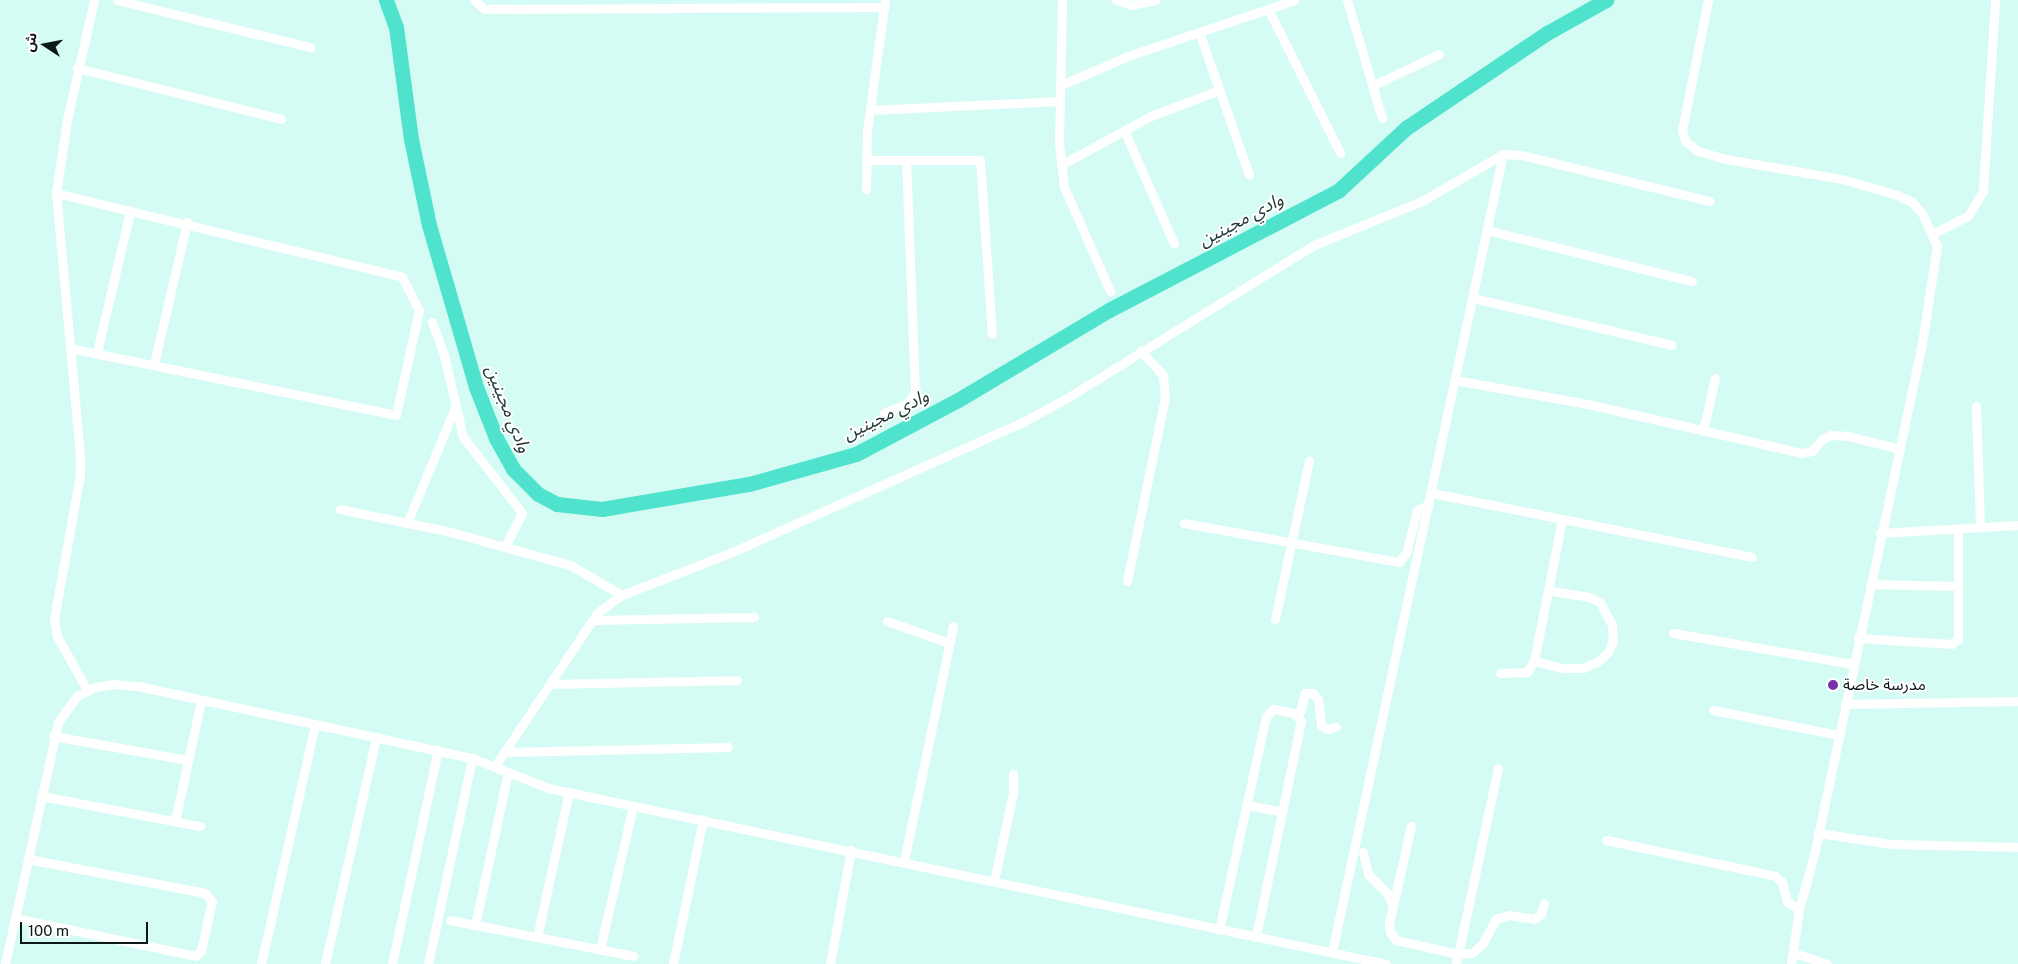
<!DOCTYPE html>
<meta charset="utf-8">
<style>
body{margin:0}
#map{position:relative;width:2018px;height:964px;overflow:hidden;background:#d4fcf4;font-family:"Public Sans","Noto Sans Arabic",sans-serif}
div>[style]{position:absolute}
.river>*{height:15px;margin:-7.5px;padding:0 7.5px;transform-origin:7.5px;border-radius:7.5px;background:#4fe2cc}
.minor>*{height:9px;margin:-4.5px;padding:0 4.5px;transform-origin:4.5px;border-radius:4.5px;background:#fff}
.dots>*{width:14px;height:14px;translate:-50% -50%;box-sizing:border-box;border:2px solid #fff;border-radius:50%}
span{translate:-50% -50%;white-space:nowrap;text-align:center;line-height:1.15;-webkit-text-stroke:4px #fff;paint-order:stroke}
.poi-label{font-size:16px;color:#0b1a17}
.left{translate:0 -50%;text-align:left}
.water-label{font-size:18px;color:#223a36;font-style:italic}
.north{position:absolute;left:20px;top:20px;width:50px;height:50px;-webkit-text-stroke:4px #fff;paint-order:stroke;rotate:281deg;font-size:14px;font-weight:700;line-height:20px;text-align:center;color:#0b1a17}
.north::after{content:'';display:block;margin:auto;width:18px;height:22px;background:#0b1a17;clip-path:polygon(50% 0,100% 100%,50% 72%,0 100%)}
.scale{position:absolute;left:20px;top:922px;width:128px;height:22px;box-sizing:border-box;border:2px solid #0b1a17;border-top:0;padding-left:6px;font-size:15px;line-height:18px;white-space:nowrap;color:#0b1a17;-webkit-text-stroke:4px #fff;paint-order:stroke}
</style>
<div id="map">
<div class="river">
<div style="left:386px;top:0;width:29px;rotate:70deg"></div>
<div style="left:396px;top:27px;width:113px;rotate:82.4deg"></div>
<div style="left:411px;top:139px;width:88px;rotate:78.2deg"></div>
<div style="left:429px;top:225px;width:169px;rotate:73.8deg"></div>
<div style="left:476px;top:387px;width:55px;rotate:68.6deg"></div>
<div style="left:496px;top:438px;width:35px;rotate:61deg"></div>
<div style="left:513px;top:469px;width:35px;rotate:45deg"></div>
<div style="left:538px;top:494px;width:21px;rotate:28deg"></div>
<div style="left:557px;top:504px;width:45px;rotate:6.3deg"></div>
<div style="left:602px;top:509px;width:149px;rotate:-9.7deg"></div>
<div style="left:749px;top:484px;width:111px;rotate:-15.7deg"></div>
<div style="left:856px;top:454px;width:115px;rotate:-27.9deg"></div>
<div style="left:958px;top:400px;width:176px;rotate:-30.8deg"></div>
<div style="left:1109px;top:310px;width:258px;rotate:-27.5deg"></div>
<div style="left:1338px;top:191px;width:93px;rotate:-42.8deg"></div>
<div style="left:1406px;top:128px;width:170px;rotate:-34deg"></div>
<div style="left:1547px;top:33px;width:68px;rotate:-29.2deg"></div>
</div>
<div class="minor">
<div style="left:117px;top:0;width:199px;rotate:13.7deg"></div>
<div style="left:474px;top:0;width:13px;rotate:42deg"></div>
<div style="left:484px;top:9px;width:400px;rotate:-0.3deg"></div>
<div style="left:1062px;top:0;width:144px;rotate:91.2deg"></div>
<div style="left:1059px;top:144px;width:43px;rotate:83.4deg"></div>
<div style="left:1064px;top:187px;width:114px;rotate:66.1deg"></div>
<div style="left:1116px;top:0;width:17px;rotate:17deg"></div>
<div style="left:1132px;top:5px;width:24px;rotate:-12deg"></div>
<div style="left:1347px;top:0;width:123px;rotate:73.5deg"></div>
<div style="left:1708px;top:0;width:133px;rotate:101.3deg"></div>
<div style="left:1682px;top:130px;width:11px;rotate:75deg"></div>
<div style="left:1685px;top:141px;width:16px;rotate:38deg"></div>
<div style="left:1698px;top:151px;width:29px;rotate:16deg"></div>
<div style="left:1726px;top:159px;width:118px;rotate:9.8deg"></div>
<div style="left:1842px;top:179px;width:57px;rotate:16.2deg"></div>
<div style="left:1897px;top:195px;width:17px;rotate:25deg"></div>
<div style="left:1912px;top:202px;width:15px;rotate:48deg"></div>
<div style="left:1922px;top:213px;width:36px;rotate:66deg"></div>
<div style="left:1937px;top:246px;width:98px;rotate:98.8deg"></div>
<div style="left:1922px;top:343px;width:523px;rotate:101.91deg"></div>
<div style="left:1814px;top:855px;width:56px;rotate:105.5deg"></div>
<div style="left:1799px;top:909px;width:56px;rotate:98.3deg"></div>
<div style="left:1268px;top:9px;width:161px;rotate:63.4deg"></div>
<div style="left:1199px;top:32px;width:151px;rotate:70.7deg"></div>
<div style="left:77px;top:68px;width:210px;rotate:14deg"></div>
<div style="left:1061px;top:85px;width:73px;rotate:-23.4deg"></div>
<div style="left:1128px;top:56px;width:175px;rotate:-18.6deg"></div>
<div style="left:1372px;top:86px;width:74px;rotate:-25.5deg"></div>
<div style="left:870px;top:110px;width:190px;rotate:-2.7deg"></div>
<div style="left:1124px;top:130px;width:124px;rotate:66.3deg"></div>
<div style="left:867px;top:160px;width:113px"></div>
<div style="left:980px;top:160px;width:174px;rotate:86.1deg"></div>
<div style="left:1061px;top:165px;width:102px;rotate:-28.6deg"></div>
<div style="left:1151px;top:116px;width:73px;rotate:-20.9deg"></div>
<div style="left:866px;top:189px;width:58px;rotate:-89deg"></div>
<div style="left:867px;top:131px;width:132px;rotate:-82.2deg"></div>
<div style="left:56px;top:193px;width:356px;rotate:13.6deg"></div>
<div style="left:402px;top:277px;width:37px;rotate:63deg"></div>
<div style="left:419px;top:310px;width:107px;rotate:102.4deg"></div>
<div style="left:396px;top:415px;width:333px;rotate:-168.4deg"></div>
<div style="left:1487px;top:230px;width:211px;rotate:14deg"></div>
<div style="left:1934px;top:233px;width:38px;rotate:-27deg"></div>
<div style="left:1968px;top:216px;width:29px;rotate:-59deg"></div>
<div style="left:1983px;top:191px;width:191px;rotate:-86.4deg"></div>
<div style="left:1473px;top:298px;width:204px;rotate:13.3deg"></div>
<div style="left:432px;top:322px;width:35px;rotate:70deg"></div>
<div style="left:444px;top:355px;width:84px;rotate:77deg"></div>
<div style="left:463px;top:437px;width:96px;rotate:52.2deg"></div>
<div style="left:522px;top:513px;width:38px;rotate:117deg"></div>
<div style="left:97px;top:352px;width:145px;rotate:-76.8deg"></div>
<div style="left:154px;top:364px;width:146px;rotate:-76.9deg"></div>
<div style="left:1455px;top:380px;width:139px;rotate:10.3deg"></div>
<div style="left:1592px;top:405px;width:214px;rotate:12.9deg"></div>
<div style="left:1801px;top:453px;width:11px;rotate:-10deg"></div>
<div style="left:1812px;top:451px;width:16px;rotate:-50deg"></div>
<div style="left:1822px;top:439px;width:10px;rotate:-24deg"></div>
<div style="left:1831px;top:435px;width:17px;rotate:3deg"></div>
<div style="left:1848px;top:436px;width:54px;rotate:14deg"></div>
<div style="left:1976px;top:406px;width:121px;rotate:88.1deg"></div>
<div style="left:884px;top:413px;width:24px;rotate:-22deg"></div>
<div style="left:906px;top:404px;width:14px;rotate:-51deg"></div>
<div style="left:915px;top:393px;width:232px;rotate:-92.2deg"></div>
<div style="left:1703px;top:431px;width:54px;rotate:-77.2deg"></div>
<div style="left:1432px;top:493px;width:326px;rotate:11.3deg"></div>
<div style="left:340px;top:509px;width:113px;rotate:11.7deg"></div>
<div style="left:451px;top:532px;width:101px;rotate:15.6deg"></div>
<div style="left:548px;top:559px;width:23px;rotate:15deg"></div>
<div style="left:570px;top:565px;width:60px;rotate:30deg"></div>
<div style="left:407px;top:523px;width:128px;rotate:-67.4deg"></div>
<div style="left:1184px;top:523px;width:219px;rotate:10.3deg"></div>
<div style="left:1399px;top:562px;width:11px;rotate:-52deg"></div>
<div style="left:1406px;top:553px;width:44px;rotate:-75.7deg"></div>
<div style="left:1417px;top:510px;width:13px;rotate:-23deg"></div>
<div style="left:1880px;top:533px;width:138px;rotate:-3.3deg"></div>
<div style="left:1127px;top:581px;width:187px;rotate:-78.3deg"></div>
<div style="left:1165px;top:398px;width:23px;rotate:-95deg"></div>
<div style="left:1163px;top:375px;width:33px;rotate:-133deg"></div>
<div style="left:1870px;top:584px;width:88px;rotate:1.3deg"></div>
<div style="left:1275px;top:619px;width:162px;rotate:-77.9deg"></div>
<div style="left:592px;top:620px;width:162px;rotate:-1.1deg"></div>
<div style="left:887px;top:621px;width:66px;rotate:19.5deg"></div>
<div style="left:1673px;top:633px;width:182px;rotate:9.8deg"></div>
<div style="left:1858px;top:638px;width:94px;rotate:3.7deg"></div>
<div style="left:1952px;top:644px;width:8px;rotate:-40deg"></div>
<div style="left:1958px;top:639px;width:110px;rotate:-90deg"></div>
<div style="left:1534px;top:661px;width:30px;rotate:14deg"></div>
<div style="left:1563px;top:668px;width:20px"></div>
<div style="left:1583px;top:668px;width:17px;rotate:-24deg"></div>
<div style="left:1599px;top:661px;width:13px;rotate:-45deg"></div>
<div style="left:1608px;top:652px;width:13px;rotate:-67deg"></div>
<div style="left:1613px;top:640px;width:15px;rotate:-94deg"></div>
<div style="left:1612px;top:625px;width:26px;rotate:-118deg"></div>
<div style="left:1600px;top:602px;width:12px;rotate:-156deg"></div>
<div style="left:1589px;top:597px;width:39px;rotate:-171deg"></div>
<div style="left:1500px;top:673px;width:27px;rotate:-2deg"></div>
<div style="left:1527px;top:672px;width:13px;rotate:-58deg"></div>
<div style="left:1534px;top:661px;width:145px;rotate:-78.8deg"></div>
<div style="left:552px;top:684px;width:185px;rotate:-1.2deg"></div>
<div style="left:87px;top:690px;width:62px;rotate:-119.1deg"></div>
<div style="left:57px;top:636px;width:17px;rotate:-100deg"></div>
<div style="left:54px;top:619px;width:146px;rotate:-79.8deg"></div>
<div style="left:80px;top:475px;width:19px;rotate:-90deg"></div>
<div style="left:80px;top:456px;width:264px;rotate:-95.2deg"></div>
<div style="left:56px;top:193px;width:74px;rotate:-81.4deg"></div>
<div style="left:67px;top:120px;width:123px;rotate:-77.3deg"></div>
<div style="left:1845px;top:704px;width:173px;rotate:-1deg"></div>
<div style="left:1713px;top:710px;width:127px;rotate:11.3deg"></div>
<div style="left:1299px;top:715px;width:23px;rotate:-75deg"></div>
<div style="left:1305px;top:693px;width:7px"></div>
<div style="left:1312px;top:693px;width:8px;rotate:45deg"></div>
<div style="left:1318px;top:699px;width:26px;rotate:83deg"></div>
<div style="left:1321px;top:725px;width:7px;rotate:34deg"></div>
<div style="left:1327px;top:729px;width:9px;rotate:-13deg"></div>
<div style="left:53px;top:736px;width:137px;rotate:10.1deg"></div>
<div style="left:505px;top:752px;width:223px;rotate:-1.3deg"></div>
<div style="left:495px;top:766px;width:184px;rotate:-56.3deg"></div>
<div style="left:597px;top:613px;width:31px;rotate:-36deg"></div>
<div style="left:622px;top:595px;width:116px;rotate:-21.3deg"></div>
<div style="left:730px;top:553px;width:316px;rotate:-24.1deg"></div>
<div style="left:1019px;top:424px;width:55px;rotate:-28.4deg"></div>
<div style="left:1067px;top:398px;width:291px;rotate:-31.8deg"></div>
<div style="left:1314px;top:245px;width:117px;rotate:-22.2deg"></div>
<div style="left:1422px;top:201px;width:94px;rotate:-30.1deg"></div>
<div style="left:1503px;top:154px;width:19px;rotate:3deg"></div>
<div style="left:1522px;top:155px;width:193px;rotate:13.8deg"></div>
<div style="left:41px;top:796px;width:162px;rotate:10.7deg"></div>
<div style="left:1247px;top:805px;width:36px;rotate:11deg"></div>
<div style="left:175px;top:821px;width:123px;rotate:-77.8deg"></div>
<div style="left:1411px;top:826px;width:100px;rotate:102.7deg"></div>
<div style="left:1389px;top:924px;width:8px;rotate:83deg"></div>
<div style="left:1390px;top:932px;width:10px;rotate:53deg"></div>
<div style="left:1396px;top:940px;width:64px;rotate:12.7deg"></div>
<div style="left:1458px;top:954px;width:14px;rotate:-4deg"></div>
<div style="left:1472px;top:953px;width:15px;rotate:-42deg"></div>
<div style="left:1483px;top:943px;width:27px;rotate:-62deg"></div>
<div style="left:1496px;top:919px;width:14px;rotate:-17deg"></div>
<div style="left:1509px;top:915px;width:25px;rotate:9deg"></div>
<div style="left:1534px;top:919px;width:9px;rotate:-36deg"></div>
<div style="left:1541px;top:914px;width:11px;rotate:-75deg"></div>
<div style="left:1818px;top:833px;width:75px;rotate:8.5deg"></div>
<div style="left:1892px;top:844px;width:126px;rotate:1.4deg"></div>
<div style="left:1606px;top:840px;width:173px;rotate:12deg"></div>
<div style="left:1775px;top:876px;width:9px;rotate:41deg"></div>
<div style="left:1782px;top:882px;width:21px;rotate:76deg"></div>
<div style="left:1787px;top:902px;width:14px;rotate:30deg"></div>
<div style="left:1363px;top:852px;width:23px;rotate:77deg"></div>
<div style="left:1368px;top:874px;width:27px;rotate:45deg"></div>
<div style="left:1387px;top:893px;width:14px;rotate:65deg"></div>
<div style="left:904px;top:861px;width:240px;rotate:-78.2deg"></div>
<div style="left:994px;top:881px;width:90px;rotate:-77.8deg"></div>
<div style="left:1013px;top:793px;width:19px;rotate:-90deg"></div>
<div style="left:15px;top:918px;width:184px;rotate:11.9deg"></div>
<div style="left:195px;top:956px;width:8px;rotate:-40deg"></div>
<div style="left:201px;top:951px;width:51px;rotate:-77.6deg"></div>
<div style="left:212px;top:901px;width:11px;rotate:-131deg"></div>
<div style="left:205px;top:893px;width:180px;rotate:-169.1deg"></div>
<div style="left:450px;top:920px;width:187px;rotate:11.1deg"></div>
<div style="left:475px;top:925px;width:156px;rotate:-77.8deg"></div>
<div style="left:1219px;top:930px;width:218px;rotate:-77.6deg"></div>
<div style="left:1266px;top:717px;width:11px;rotate:-49deg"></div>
<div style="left:1273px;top:709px;width:21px;rotate:11deg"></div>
<div style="left:1294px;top:713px;width:11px;rotate:49deg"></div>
<div style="left:1301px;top:721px;width:221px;rotate:101.8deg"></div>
<div style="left:537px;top:937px;width:148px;rotate:-77.6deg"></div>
<div style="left:600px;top:949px;width:147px;rotate:-77deg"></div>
<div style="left:1332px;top:952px;width:816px;rotate:-77.91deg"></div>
<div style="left:1794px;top:953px;width:35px;rotate:18deg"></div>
<div style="left:5px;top:964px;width:248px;rotate:-77.6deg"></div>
<div style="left:58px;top:722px;width:32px;rotate:-54deg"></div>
<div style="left:77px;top:696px;width:20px;rotate:-27deg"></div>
<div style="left:95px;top:687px;width:18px;rotate:-9deg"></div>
<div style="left:113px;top:684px;width:25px;rotate:5deg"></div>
<div style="left:138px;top:686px;width:342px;rotate:12.2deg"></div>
<div style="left:472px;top:758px;width:82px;rotate:21.5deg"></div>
<div style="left:548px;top:788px;width:856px;rotate:11.86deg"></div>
<div style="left:261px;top:964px;width:245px;rotate:-77.3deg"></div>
<div style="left:325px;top:964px;width:233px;rotate:-77.3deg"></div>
<div style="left:392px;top:964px;width:219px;rotate:-77.9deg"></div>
<div style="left:428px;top:964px;width:211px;rotate:-77.9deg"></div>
<div style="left:673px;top:964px;width:148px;rotate:-78.3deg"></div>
<div style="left:830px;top:964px;width:116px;rotate:-79.6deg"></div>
<div style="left:1456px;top:964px;width:200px;rotate:-77.9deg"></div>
</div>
<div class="dots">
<div style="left:1833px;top:685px;background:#7632a6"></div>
</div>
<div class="poi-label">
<span class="left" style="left:1843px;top:685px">مدرسة خاصة</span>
</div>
<div class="water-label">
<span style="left:1241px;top:220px;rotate:-28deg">وادي مجينين</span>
<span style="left:508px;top:409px;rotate:68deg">وادي مجينين</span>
<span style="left:886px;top:415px;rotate:-26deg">وادي مجينين</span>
</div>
<div class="north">ش</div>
<div class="scale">100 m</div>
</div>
